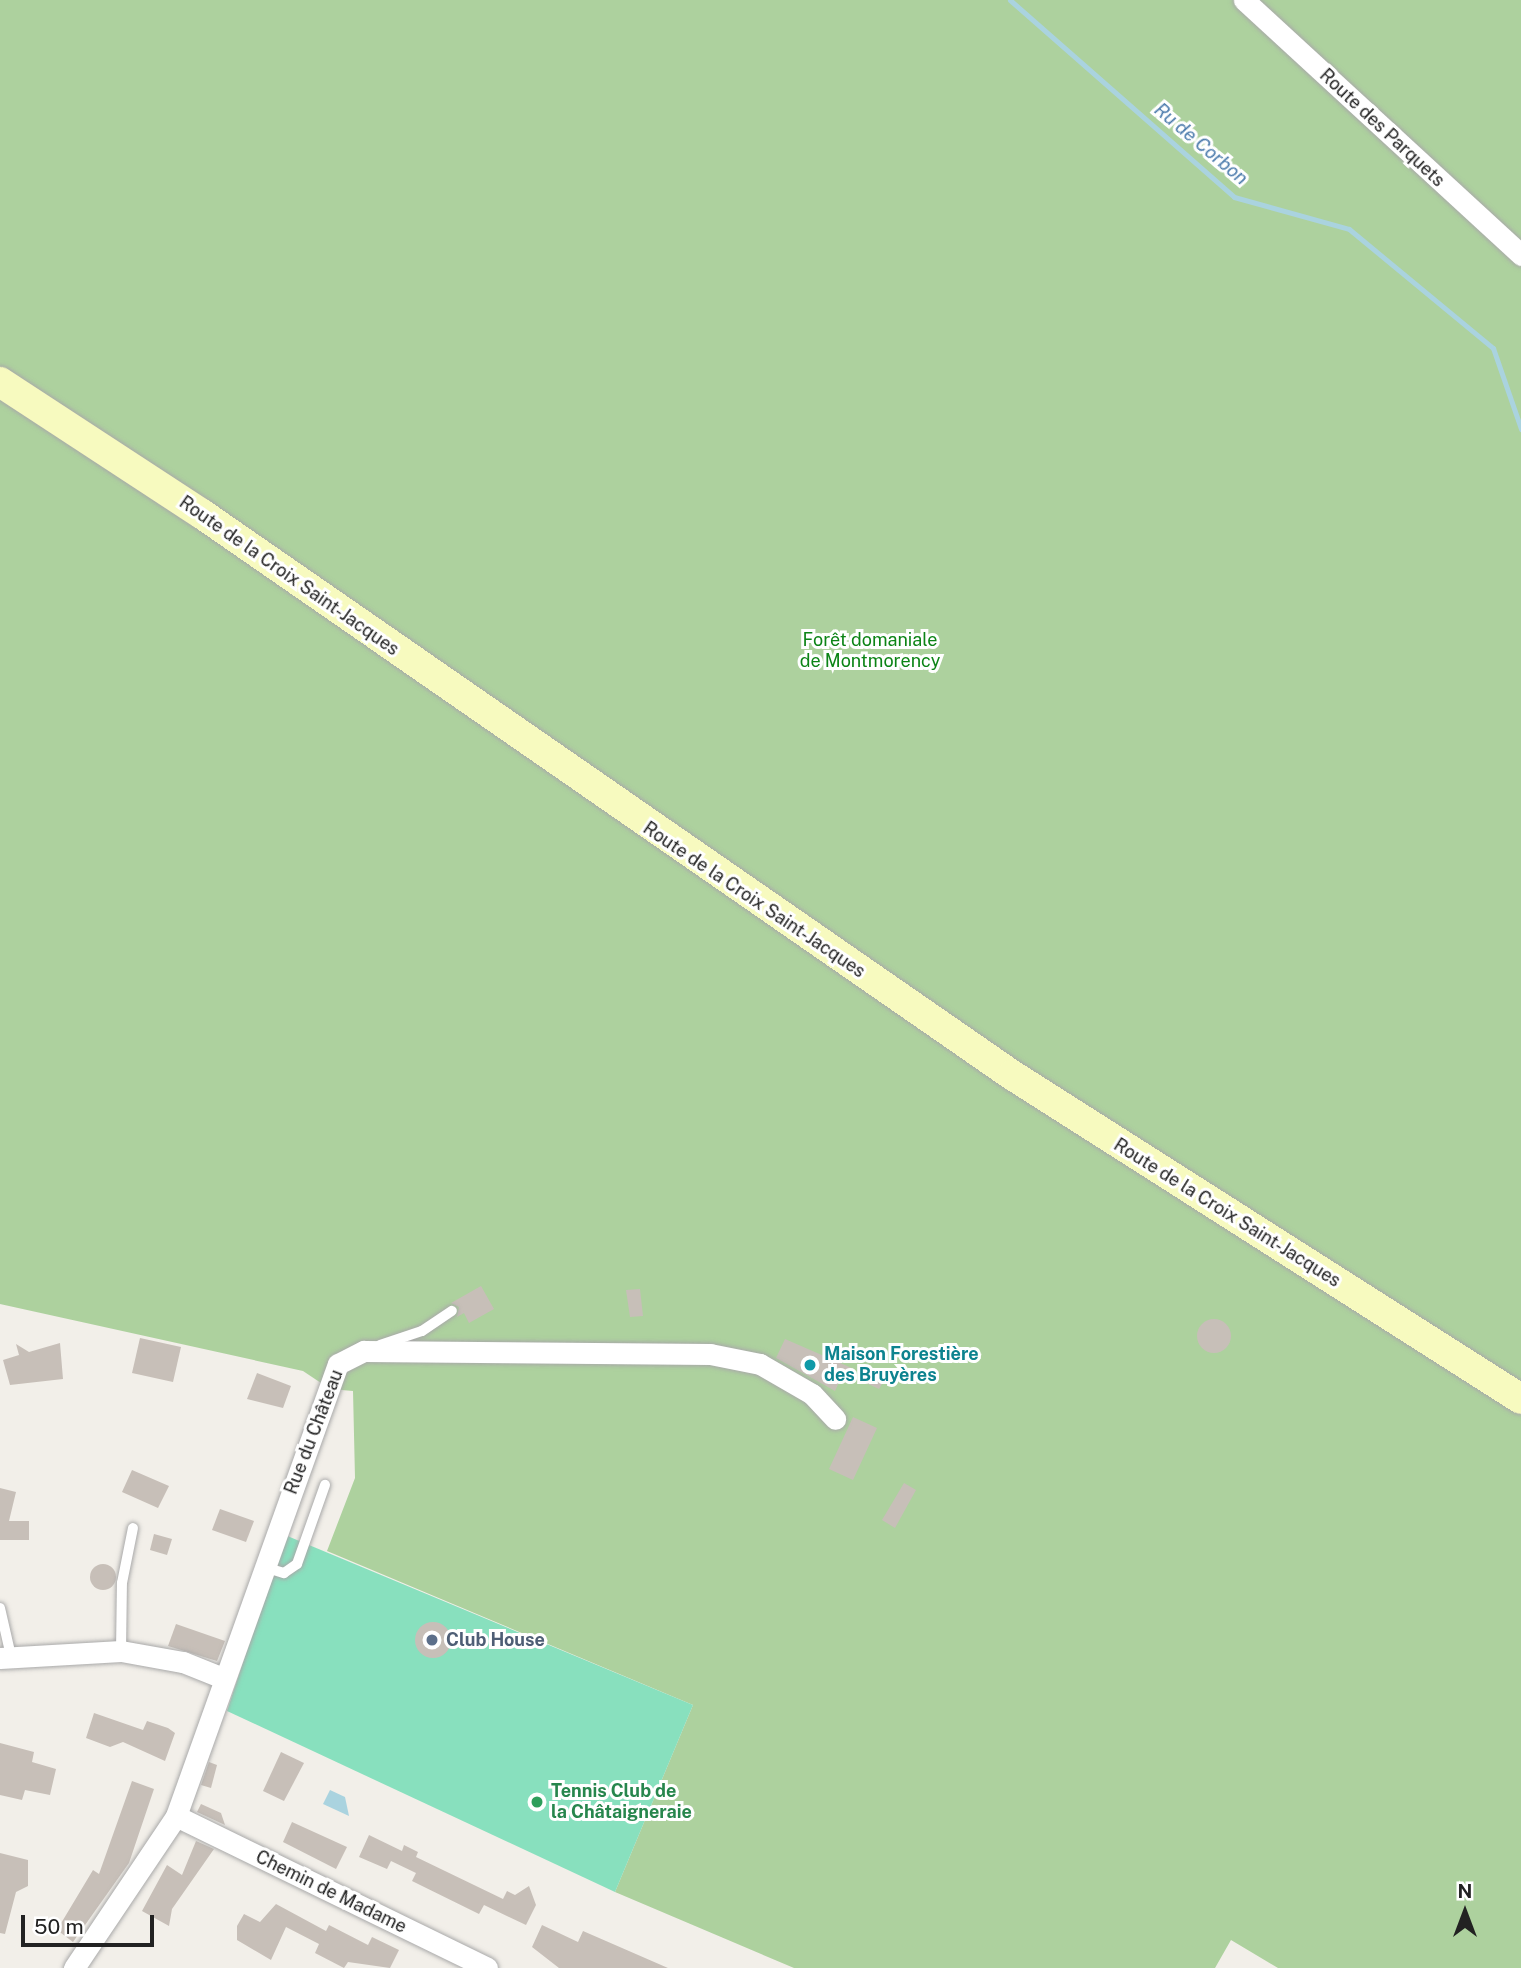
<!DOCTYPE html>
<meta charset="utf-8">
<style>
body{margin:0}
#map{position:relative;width:1521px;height:1968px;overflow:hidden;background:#f2efe9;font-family:"Public Sans",sans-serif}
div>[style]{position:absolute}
.forest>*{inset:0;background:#add19e}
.pitch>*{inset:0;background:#88e0be}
.water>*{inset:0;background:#aad3df}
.stream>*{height:5px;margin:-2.5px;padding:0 2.5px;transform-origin:2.5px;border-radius:2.5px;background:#aad3df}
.building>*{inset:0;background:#c7bfb8}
.round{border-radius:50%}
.roads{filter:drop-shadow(0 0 2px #a9a9a9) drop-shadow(0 0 2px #a9a9a9)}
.lane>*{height:10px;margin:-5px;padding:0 5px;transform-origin:5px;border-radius:5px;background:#fff}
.street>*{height:21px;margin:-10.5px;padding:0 10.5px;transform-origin:10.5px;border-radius:10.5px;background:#fff}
.secondary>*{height:30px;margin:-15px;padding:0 15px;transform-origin:15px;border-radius:15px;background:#f7fabf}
.dots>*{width:19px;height:19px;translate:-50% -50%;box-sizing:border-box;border:4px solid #fff;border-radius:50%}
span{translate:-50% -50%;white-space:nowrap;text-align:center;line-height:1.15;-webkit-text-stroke:6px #fff;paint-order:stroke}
.street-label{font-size:18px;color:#222}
.park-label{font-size:18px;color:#0c8416}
.culture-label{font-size:18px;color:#0d838f;font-weight:700}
.left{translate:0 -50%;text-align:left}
.service-label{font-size:18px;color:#4e5e75;font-weight:700}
.leisure-label{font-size:18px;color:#27864d;font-weight:700}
.water-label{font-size:19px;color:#4a7aab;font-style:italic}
.north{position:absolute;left:1430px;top:1877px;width:70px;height:70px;-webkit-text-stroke:5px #fff;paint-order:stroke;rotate:0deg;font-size:19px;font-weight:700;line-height:28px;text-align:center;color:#222}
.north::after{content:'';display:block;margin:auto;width:24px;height:32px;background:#222;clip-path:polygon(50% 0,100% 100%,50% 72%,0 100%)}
.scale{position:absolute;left:21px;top:1915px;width:133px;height:32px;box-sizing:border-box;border:4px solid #222;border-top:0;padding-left:9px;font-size:21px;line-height:24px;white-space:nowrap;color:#222;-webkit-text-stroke:5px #fff;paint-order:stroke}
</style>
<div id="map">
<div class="forest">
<div style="clip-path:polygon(0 0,1521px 0,1521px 1968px,1278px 1968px,1231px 1940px,1215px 1968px,794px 1968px,615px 1892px,693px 1705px,327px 1551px,355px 1478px,353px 1391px,330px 1389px,303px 1371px,0 1304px)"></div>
</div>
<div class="pitch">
<div style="clip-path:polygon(285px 1535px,693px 1705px,615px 1892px,227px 1711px)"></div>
</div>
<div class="water">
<div style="clip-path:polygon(330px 1790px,345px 1797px,349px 1816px,323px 1804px)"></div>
</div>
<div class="stream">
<div style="left:1010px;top:0;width:298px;rotate:41.3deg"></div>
<div style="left:1234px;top:197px;width:119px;rotate:15.5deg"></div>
<div style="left:1349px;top:229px;width:187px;rotate:39.6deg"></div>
<div style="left:1493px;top:348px;width:86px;rotate:70.9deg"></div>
</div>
<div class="building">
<div style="clip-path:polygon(481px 1286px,494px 1309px,469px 1323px,464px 1313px,457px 1317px,459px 1307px,451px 1303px)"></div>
<div style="clip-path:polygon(640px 1289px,643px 1316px,630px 1317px,626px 1290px)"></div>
<div class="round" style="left:1197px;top:1319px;width:34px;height:34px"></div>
<div style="clip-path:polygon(140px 1338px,181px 1347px,173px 1382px,132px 1373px)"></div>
<div style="clip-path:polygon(785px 1339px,854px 1369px,847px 1383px,840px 1380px,835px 1391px,776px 1358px)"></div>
<div style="clip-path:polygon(60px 1343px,63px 1379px,10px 1385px,3px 1360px,19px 1355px,16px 1344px,29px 1352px)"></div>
<div style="clip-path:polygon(871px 1370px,886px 1377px,879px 1389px,866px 1383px)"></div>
<div style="clip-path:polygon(257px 1373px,291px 1386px,283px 1408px,247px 1399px)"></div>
<div style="clip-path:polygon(853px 1417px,877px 1428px,853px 1480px,829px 1469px)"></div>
<div style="clip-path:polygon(132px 1470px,169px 1486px,158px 1508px,122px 1492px)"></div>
<div style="clip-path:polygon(904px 1483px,916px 1490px,895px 1528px,882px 1520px)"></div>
<div style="clip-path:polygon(0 1488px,16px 1492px,9px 1521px,29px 1521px,29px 1540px,0 1540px)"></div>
<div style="clip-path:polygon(220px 1509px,254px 1521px,246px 1542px,212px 1530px)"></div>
<div style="clip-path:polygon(154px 1534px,172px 1539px,167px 1555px,150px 1550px)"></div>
<div class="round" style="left:90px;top:1564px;width:26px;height:26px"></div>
<div class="round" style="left:415px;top:1622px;width:36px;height:36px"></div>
<div style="clip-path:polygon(176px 1624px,225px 1641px,217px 1661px,168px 1646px)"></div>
<div style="clip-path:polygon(94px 1713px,143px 1730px,147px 1721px,168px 1728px,175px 1733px,165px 1761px,123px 1742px,110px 1747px,86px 1738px)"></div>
<div style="clip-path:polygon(0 1743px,34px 1752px,32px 1762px,56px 1769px,50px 1795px,25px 1790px,22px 1800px,0 1795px)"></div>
<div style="clip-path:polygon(281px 1752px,304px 1763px,284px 1801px,263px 1791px)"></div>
<div style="clip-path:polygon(209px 1762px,217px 1765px,211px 1788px,201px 1785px)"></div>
<div style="clip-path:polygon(132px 1781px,154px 1789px,129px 1863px,73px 1942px,57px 1930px,93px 1870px,99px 1874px)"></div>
<div style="clip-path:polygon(201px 1804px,221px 1813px,225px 1825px,197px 1812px)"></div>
<div style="clip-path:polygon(292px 1822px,347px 1847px,336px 1869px,283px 1842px)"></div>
<div style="clip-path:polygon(369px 1835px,402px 1851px,404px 1845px,418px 1852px,416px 1857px,503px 1899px,507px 1891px,515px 1895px,529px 1886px,536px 1905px,526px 1925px,484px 1905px,479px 1914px,412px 1881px,416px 1873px,391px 1861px,387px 1869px,359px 1857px)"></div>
<div style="clip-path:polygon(196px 1841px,214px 1849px,172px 1909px,169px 1926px,142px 1911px,167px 1865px,182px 1875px)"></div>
<div style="clip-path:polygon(0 1853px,28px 1860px,28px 1886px,16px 1892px,5px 1934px,0 1933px)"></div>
<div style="clip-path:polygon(276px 1904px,326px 1931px,329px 1925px,368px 1945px,372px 1937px,399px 1950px,390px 1968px,348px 1962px,344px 1968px,315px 1953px,319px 1944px,286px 1927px,271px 1960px,237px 1940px,237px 1926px,244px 1914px,260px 1922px)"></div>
<div style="clip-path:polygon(542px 1925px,578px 1942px,583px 1931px,668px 1968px,559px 1968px,532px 1947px)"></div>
</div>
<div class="roads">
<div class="lane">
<div style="left:380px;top:1345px;width:44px;rotate:-18.4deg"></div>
<div style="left:422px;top:1331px;width:36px;rotate:-34deg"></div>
<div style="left:264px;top:1567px;width:21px;rotate:17deg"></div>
<div style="left:284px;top:1573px;width:16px;rotate:-35deg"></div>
<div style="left:297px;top:1564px;width:84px;rotate:-70.5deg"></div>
<div style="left:0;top:1608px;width:49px;rotate:77.1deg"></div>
<div style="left:121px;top:1651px;width:68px;rotate:-89.2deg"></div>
<div style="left:122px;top:1583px;width:56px;rotate:-78.7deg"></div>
</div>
<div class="street">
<div style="left:1244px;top:0;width:377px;rotate:42.6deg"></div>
<div style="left:0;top:1658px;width:121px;rotate:-3.3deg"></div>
<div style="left:121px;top:1651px;width:63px;rotate:10.1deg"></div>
<div style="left:183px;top:1662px;width:43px;rotate:21.8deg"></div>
<div style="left:176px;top:1816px;width:346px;rotate:26deg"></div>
<div style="left:74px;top:1968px;width:183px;rotate:-56.1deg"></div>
<div style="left:176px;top:1816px;width:480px;rotate:-70.3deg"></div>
<div style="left:338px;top:1364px;width:29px;rotate:-27deg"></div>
<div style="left:364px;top:1351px;width:346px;rotate:0.5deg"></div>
<div style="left:710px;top:1354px;width:51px;rotate:11.3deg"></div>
<div style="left:760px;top:1364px;width:60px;rotate:30deg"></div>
<div style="left:812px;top:1394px;width:34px;rotate:47deg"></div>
</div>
<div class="secondary">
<div style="left:0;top:382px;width:241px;rotate:33.2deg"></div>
<div style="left:202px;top:514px;width:985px;rotate:34.71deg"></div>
<div style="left:1012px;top:1075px;width:603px;rotate:32.48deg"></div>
</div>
</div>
<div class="dots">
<div style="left:810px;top:1365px;background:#0f9aa8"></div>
<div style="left:432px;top:1640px;background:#5c6f8a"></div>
<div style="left:537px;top:1802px;background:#2e9e5b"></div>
</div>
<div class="street-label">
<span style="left:1382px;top:128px;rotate:43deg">Route des Parquets</span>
<span style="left:289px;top:576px;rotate:35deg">Route de la Croix Saint-Jacques</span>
<span style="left:754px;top:900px;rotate:34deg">Route de la Croix Saint-Jacques</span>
<span style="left:1227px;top:1213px;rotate:32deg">Route de la Croix Saint-Jacques</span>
<span style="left:314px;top:1432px;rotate:-69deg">Rue du Château</span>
<span style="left:331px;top:1892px;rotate:26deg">Chemin de Madame</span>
</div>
<div class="park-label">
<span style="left:870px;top:651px">Forêt domaniale<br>de Montmorency</span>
</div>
<div class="culture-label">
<span class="left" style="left:824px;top:1365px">Maison Forestière<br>des Bruyères</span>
</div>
<div class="service-label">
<span class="left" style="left:446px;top:1640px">Club House</span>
</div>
<div class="leisure-label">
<span class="left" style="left:551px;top:1802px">Tennis Club de<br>la Châtaigneraie</span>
</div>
<div class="water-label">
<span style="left:1201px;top:144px;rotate:40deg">Ru de Corbon</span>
</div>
<div class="north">N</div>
<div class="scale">50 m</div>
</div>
